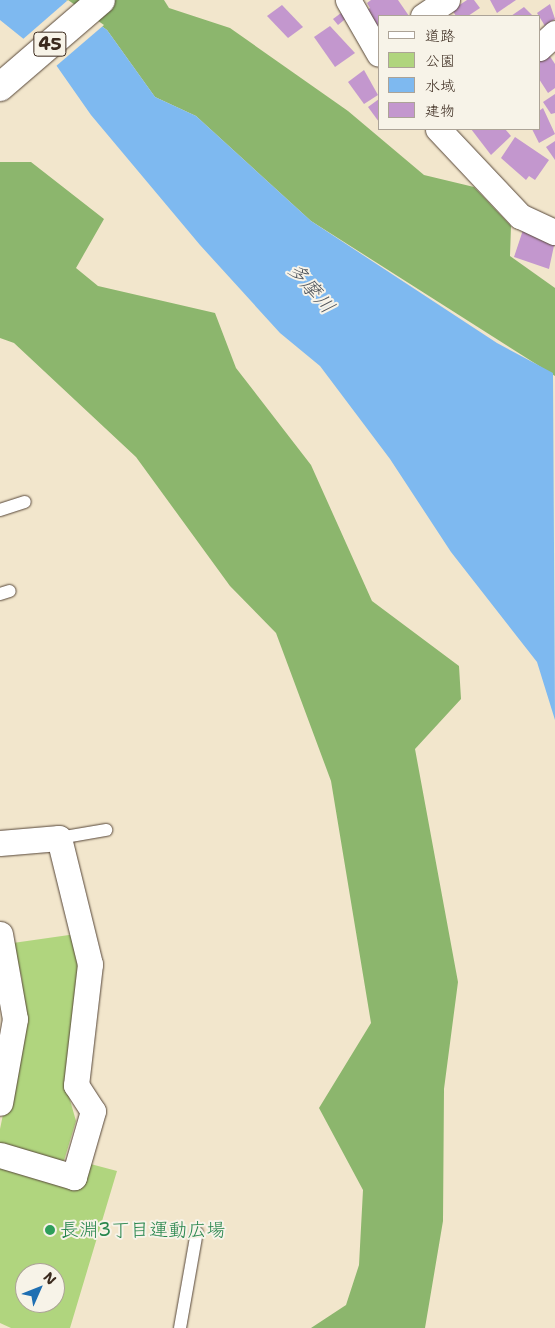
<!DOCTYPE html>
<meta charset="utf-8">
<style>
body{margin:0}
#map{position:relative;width:555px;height:1328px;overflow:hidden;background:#f2e6cc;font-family:"Shantell Sans","Klee One",sans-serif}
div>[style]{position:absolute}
.green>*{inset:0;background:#b0d57e}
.forest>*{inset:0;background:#8cb66d}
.water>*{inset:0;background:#7eb9f0}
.pier>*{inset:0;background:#f2e6cc}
.building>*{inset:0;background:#c397ce}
.roads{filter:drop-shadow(0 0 1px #564638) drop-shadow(0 0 1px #564638)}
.service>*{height:12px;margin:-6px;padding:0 6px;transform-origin:6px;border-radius:6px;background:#fff}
.minor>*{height:25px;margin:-12.5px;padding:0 12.5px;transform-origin:12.5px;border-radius:12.5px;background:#fff}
.primary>*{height:28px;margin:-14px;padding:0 14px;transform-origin:14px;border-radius:14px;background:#fff}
.dots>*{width:14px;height:14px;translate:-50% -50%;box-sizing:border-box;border:2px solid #f7f3e8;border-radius:50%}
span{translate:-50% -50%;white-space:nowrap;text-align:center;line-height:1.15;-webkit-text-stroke:4px #f7f3e8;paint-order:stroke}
.shield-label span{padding:1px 4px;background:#f7f3e8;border:1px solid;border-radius:4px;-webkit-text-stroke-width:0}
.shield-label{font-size:18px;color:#3b2a1e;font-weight:700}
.leisure-label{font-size:19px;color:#27864d}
.left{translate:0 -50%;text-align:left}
.water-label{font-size:20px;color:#4f555d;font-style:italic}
.legend{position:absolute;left:378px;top:15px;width:162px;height:115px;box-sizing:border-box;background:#f7f3e8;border:1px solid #aca397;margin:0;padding:6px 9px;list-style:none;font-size:15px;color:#3b2a1e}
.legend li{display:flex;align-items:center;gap:10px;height:25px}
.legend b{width:25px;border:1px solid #aca397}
.north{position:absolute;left:15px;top:1263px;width:50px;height:50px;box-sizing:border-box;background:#f7f3e8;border:1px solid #aca397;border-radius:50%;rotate:46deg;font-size:14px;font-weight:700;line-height:20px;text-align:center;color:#3b2a1e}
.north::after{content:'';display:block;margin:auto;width:18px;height:22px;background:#1f6fb2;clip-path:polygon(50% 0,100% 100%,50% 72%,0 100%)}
</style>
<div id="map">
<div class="green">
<div style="clip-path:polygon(76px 934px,80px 952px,66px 1086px,76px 1121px,62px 1167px,0 1145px,0 1129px,23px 1017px,22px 979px,13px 943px)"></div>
<div style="clip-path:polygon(evenodd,83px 1162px,117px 1171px,70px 1328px,11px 1328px,0 1323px,0 1166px,83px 1162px,25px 1273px,55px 1273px,55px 1303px,25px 1303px,25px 1273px)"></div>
</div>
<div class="forest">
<div style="clip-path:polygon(66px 0,164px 0,169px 8px,230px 28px,348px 111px,424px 175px,474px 187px,511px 226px,510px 256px,555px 288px,555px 376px,311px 221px,196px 116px,155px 97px,107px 30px)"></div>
<div style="clip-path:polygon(0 162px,31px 162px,104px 219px,76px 268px,98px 286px,215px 313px,236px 368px,311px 465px,372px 601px,459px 666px,461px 699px,415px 749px,458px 982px,444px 1089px,443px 1221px,425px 1328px,311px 1328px,346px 1305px,359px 1265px,363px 1190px,319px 1108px,371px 1023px,331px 781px,276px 633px,230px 586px,136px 457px,14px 343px,0 338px)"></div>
</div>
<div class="water">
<div style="clip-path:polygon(0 0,66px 0,107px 30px,155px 97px,196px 116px,311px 221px,497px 343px,553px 373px,555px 720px,537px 662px,451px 552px,390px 459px,320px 366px,280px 333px,200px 245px,91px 115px,56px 65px,0 20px)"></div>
</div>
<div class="pier">
<div style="clip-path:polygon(68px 0,104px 25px,55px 67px,22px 40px)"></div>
</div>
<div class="building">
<div style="clip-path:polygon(371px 0,398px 0,409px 16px,379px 16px,379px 36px,363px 13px,370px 8px,367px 3px)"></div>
<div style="clip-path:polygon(467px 0,474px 0,480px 8px,468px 16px,456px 16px,452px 10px)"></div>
<div style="clip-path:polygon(490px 0,516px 0,497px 13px)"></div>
<div style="clip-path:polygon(550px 4px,555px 19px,545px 26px,537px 13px)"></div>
<div style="clip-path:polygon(282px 5px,303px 27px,288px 38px,267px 16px)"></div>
<div style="clip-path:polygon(524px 7px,533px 16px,511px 16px)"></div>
<div style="clip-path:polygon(345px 10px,349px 16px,338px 25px,333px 19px)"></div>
<div style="clip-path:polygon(330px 26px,355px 53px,335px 67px,314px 37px)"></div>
<div style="clip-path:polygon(549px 55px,555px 64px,555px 88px,548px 93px,539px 79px,539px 61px)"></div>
<div style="clip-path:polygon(364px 70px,378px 95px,364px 104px,348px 82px)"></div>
<div style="clip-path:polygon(555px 94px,555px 113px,551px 114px,543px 102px)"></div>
<div style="clip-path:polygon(379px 99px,379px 122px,368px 107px)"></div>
<div style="clip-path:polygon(543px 108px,555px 134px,539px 143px,532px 129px,539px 129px,539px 111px)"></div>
<div style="clip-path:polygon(471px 129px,505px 129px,511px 136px,491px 155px)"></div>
<div style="clip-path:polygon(515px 137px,549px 160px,535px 180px,529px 176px,526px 180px,501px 158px)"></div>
<div style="clip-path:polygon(555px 141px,555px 160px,546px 147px)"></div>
<div style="clip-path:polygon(523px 230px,555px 241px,549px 269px,514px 257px)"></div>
</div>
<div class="roads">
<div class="service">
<div style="left:0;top:510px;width:26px;rotate:-18deg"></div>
<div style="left:0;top:594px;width:10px;rotate:-17deg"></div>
<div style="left:59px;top:838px;width:48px;rotate:-9.7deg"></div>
<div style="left:180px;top:1328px;width:97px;rotate:-80deg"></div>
</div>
<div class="minor">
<div style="left:348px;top:0;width:62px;rotate:60.1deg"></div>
<div style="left:423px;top:16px;width:29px;rotate:-34deg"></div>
<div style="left:539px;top:48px;width:22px;rotate:-43deg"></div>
<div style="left:438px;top:129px;width:120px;rotate:46.7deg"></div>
<div style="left:520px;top:216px;width:38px;rotate:25deg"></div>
<div style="left:0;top:843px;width:59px;rotate:-4.8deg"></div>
<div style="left:59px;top:838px;width:130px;rotate:76.2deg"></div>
<div style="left:90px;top:964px;width:122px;rotate:96.6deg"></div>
<div style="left:76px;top:1085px;width:31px;rotate:57deg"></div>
<div style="left:93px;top:1111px;width:69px;rotate:106.1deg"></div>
<div style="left:74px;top:1177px;width:77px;rotate:-163.4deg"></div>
<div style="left:0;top:934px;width:86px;rotate:80deg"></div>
<div style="left:15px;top:1019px;width:85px;rotate:100.1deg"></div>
</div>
<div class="primary">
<div style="left:0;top:87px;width:133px;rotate:-40.7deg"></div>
</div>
</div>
<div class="dots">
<div style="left:50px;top:1230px;background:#2e9e5b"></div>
</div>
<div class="shield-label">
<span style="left:50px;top:44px">45</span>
</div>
<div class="leisure-label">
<span class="left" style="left:60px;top:1230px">長淵3丁目運動広場</span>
</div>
<div class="water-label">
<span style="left:311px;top:288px;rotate:49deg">多摩川</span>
</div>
<ul class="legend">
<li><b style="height:6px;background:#fff"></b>道路</li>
<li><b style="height:14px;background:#b0d57e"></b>公園</li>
<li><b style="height:14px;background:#7eb9f0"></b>水域</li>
<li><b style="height:14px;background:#c397ce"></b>建物</li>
</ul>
<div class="north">N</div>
</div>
